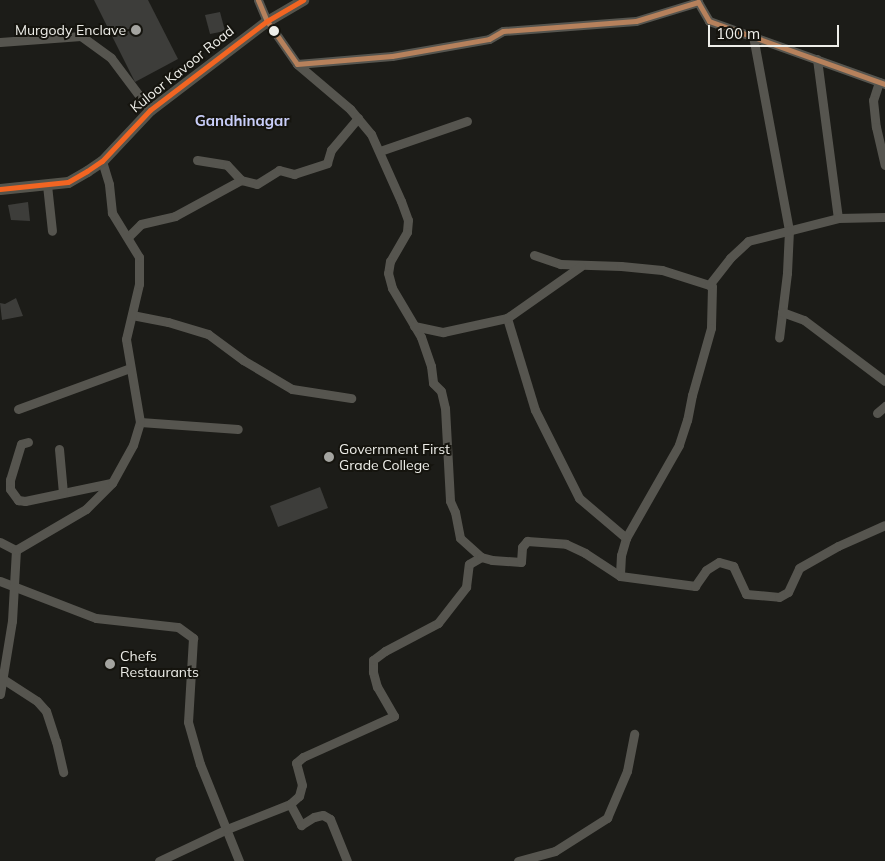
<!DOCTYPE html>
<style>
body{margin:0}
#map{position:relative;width:885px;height:861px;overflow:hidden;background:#1c1c18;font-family:Mulish,sans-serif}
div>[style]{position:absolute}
.building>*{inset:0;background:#3d3d3a}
.minor>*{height:9px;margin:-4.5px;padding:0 4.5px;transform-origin:4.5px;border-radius:4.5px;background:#56554f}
.major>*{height:11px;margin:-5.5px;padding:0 5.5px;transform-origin:5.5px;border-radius:5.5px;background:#55544c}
.bus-1>*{height:5px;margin:-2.5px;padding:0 2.5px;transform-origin:2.5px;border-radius:2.5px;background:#b6815c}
.bus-2>*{height:5px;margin:-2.5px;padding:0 2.5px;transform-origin:2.5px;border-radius:2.5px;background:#f26522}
.dots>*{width:14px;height:14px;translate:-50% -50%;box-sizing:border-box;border:2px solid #15140e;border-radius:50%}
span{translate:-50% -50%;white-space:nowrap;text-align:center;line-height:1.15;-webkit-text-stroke:4px #15140e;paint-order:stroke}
.poi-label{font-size:14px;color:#eeeee9}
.right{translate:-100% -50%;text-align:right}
.left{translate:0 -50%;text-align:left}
.street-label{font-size:14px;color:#eeeee9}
.neighbourhood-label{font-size:15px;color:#c9cef9;font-weight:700}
.scale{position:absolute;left:708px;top:25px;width:131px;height:22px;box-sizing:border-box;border:2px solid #eeeee9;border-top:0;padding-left:6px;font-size:15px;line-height:18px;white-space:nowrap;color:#eeeee9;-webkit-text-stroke:4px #15140e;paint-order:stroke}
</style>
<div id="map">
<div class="building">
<div style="clip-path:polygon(94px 0,148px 0,178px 59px,135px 82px)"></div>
<div style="clip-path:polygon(220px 12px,225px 31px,210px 34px,205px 15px)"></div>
<div style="clip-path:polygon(28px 202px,30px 221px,11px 220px,8px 205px)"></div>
<div style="clip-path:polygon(16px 298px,23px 316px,2px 320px,0 303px,5px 304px)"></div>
<div style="clip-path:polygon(320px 487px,328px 508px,278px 527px,270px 506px)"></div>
</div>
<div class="minor">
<div style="left:258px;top:0;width:23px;rotate:67deg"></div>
<div style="left:267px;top:21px;width:52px;rotate:55.1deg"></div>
<div style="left:297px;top:64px;width:95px;rotate:-4.8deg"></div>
<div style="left:392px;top:56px;width:98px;rotate:-9.9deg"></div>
<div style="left:489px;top:39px;width:16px;rotate:-30deg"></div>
<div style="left:503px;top:31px;width:133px;rotate:-4.3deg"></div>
<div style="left:636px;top:21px;width:65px;rotate:-17deg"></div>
<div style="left:698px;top:2px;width:22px;rotate:60deg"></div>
<div style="left:709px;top:21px;width:187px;rotate:19.7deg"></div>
<div style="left:753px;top:36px;width:197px;rotate:79.5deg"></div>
<div style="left:789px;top:230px;width:43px;rotate:92.7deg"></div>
<div style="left:787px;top:273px;width:65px;rotate:97deg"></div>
<div style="left:0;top:42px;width:81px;rotate:-4.2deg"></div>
<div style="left:81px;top:36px;width:37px;rotate:36deg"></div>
<div style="left:111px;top:58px;width:65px;rotate:53.1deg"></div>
<div style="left:817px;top:59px;width:160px;rotate:82.5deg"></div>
<div style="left:297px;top:64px;width:70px;rotate:40.3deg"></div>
<div style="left:350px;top:109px;width:33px;rotate:50deg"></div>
<div style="left:371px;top:134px;width:73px;rotate:65.9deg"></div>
<div style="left:401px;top:201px;width:20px;rotate:70deg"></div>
<div style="left:408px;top:220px;width:12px;rotate:95deg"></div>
<div style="left:407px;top:232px;width:34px;rotate:120deg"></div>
<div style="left:390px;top:261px;width:12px;rotate:99deg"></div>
<div style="left:388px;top:273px;width:16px;rotate:75deg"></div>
<div style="left:392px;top:288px;width:57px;rotate:59.4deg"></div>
<div style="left:421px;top:337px;width:31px;rotate:71deg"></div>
<div style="left:431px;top:366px;width:17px;rotate:83deg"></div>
<div style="left:433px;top:383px;width:11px;rotate:45deg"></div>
<div style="left:441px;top:391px;width:17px;rotate:77deg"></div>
<div style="left:445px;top:408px;width:93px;rotate:86.9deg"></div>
<div style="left:450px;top:501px;width:12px;rotate:66deg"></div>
<div style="left:455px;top:512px;width:26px;rotate:79deg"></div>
<div style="left:460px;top:538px;width:28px;rotate:42deg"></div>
<div style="left:879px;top:82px;width:19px;rotate:108deg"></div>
<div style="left:873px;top:100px;width:27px;rotate:84deg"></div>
<div style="left:876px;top:127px;width:39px;rotate:77deg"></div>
<div style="left:380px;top:151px;width:92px;rotate:-19deg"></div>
<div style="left:197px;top:160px;width:30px;rotate:9deg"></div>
<div style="left:227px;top:165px;width:21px;rotate:47deg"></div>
<div style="left:241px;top:180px;width:16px;rotate:14deg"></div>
<div style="left:257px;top:184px;width:26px;rotate:-32deg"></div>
<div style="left:279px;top:170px;width:16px;rotate:15deg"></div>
<div style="left:294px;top:174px;width:35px;rotate:-18deg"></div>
<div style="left:327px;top:163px;width:14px;rotate:-73deg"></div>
<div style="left:331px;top:150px;width:42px;rotate:-49.8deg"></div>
<div style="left:47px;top:185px;width:46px;rotate:83.8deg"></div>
<div style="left:128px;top:237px;width:18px;rotate:-45deg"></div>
<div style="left:141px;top:224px;width:35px;rotate:-13deg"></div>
<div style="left:175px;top:216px;width:75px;rotate:-28.6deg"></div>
<div style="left:534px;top:255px;width:28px;rotate:19deg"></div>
<div style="left:560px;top:264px;width:61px;rotate:1.9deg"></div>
<div style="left:621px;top:266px;width:41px;rotate:5.6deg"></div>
<div style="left:662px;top:270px;width:52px;rotate:17.7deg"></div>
<div style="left:712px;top:286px;width:42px;rotate:91.4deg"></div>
<div style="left:711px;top:328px;width:70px;rotate:105.8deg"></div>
<div style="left:692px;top:395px;width:25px;rotate:101deg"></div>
<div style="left:687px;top:420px;width:26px;rotate:108deg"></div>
<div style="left:679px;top:445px;width:107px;rotate:119.7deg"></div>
<div style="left:626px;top:538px;width:18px;rotate:106deg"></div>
<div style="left:621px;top:555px;width:21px;rotate:93deg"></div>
<div style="left:709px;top:285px;width:34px;rotate:-52deg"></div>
<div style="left:730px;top:258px;width:25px;rotate:-43deg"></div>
<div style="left:748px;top:241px;width:93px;rotate:-14.3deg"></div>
<div style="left:838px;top:218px;width:47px;rotate:-1.2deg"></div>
<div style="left:782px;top:312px;width:23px;rotate:20deg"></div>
<div style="left:804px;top:320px;width:101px;rotate:37deg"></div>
<div style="left:132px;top:315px;width:37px;rotate:11deg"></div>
<div style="left:168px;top:322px;width:42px;rotate:16.7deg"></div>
<div style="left:208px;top:334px;width:44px;rotate:36.6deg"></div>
<div style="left:243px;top:360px;width:57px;rotate:30.6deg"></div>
<div style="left:292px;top:389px;width:60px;rotate:8.7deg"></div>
<div style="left:507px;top:318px;width:96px;rotate:73.1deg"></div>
<div style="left:535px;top:410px;width:98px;rotate:63.4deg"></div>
<div style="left:579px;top:498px;width:62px;rotate:40.4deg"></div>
<div style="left:414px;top:326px;width:30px;rotate:12deg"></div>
<div style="left:443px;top:332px;width:66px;rotate:-12.3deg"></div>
<div style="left:507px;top:318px;width:90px;rotate:-35.1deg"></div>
<div style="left:18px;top:409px;width:119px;rotate:-20.1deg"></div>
<div style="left:877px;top:413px;width:11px;rotate:-41deg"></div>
<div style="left:140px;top:422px;width:98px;rotate:4.1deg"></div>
<div style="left:28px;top:442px;width:7px;rotate:164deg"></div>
<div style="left:21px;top:444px;width:38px;rotate:107deg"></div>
<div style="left:10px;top:480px;width:9px;rotate:90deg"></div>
<div style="left:10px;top:489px;width:14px;rotate:54deg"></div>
<div style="left:18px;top:500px;width:7px;rotate:8deg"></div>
<div style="left:25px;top:501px;width:88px;rotate:-11.8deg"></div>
<div style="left:59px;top:449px;width:44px;rotate:84.8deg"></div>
<div style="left:0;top:542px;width:18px;rotate:27deg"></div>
<div style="left:0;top:581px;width:103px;rotate:21.1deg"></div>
<div style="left:96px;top:618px;width:82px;rotate:6.3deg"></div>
<div style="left:178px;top:627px;width:19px;rotate:36deg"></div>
<div style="left:193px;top:638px;width:84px;rotate:93.4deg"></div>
<div style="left:188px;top:722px;width:44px;rotate:74.1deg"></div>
<div style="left:200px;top:764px;width:105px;rotate:68.1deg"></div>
<div style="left:3px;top:679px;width:40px;rotate:32.9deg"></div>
<div style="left:37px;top:701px;width:13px;rotate:48deg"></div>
<div style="left:46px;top:711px;width:32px;rotate:72deg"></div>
<div style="left:56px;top:741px;width:32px;rotate:77deg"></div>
<div style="left:0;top:694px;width:74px;rotate:-80.7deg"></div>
<div style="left:12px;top:621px;width:71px;rotate:-86.8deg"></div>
<div style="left:16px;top:550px;width:81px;rotate:-30.4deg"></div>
<div style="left:86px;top:509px;width:37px;rotate:-45deg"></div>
<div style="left:112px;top:483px;width:43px;rotate:-61.1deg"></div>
<div style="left:133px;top:445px;width:24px;rotate:-73deg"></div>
<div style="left:140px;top:422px;width:84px;rotate:-99.6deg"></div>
<div style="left:126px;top:339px;width:57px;rotate:-76.7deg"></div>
<div style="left:139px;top:284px;width:27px;rotate:-90deg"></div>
<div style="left:139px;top:257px;width:52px;rotate:-121.5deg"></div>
<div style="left:112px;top:213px;width:29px;rotate:-96deg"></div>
<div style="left:109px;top:184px;width:24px;rotate:-107deg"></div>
<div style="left:290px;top:804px;width:24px;rotate:62deg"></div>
<div style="left:301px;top:825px;width:15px;rotate:-32deg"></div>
<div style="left:314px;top:817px;width:9px;rotate:-13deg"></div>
<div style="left:323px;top:815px;width:8px;rotate:30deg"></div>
<div style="left:330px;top:819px;width:45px;rotate:68deg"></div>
<div style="left:159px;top:861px;width:75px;rotate:-25.2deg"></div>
<div style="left:227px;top:829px;width:68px;rotate:-21.6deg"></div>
<div style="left:290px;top:804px;width:12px;rotate:-42deg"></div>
<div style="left:299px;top:796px;width:11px;rotate:-75deg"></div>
<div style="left:302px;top:785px;width:23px;rotate:-105deg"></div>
<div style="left:296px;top:763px;width:9px;rotate:-41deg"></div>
<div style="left:303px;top:757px;width:100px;rotate:-24.3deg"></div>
<div style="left:394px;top:716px;width:34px;rotate:-120deg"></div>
<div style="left:377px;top:687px;width:16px;rotate:-105deg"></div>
<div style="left:373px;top:672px;width:12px;rotate:-90deg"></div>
<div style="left:373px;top:660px;width:15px;rotate:-37deg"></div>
<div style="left:385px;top:651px;width:60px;rotate:-27.8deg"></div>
<div style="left:438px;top:623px;width:46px;rotate:-52.1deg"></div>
<div style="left:466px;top:587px;width:23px;rotate:-83deg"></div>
<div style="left:469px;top:564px;width:14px;rotate:-30deg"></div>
<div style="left:481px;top:557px;width:11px;rotate:15deg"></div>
<div style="left:492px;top:560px;width:29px;rotate:4deg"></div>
<div style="left:521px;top:562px;width:15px;rotate:-86deg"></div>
<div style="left:522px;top:547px;width:8px;rotate:-50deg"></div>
<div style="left:527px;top:541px;width:39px;rotate:4deg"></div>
<div style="left:566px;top:544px;width:21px;rotate:25deg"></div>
<div style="left:585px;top:553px;width:42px;rotate:33.3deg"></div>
<div style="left:620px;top:576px;width:76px;rotate:7.6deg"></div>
<div style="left:695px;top:586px;width:19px;rotate:-55deg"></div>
<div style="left:706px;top:570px;width:15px;rotate:-32deg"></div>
<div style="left:719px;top:562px;width:15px;rotate:16deg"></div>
<div style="left:733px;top:566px;width:31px;rotate:65deg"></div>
<div style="left:746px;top:594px;width:33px;rotate:5deg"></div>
<div style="left:779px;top:597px;width:10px;rotate:-29deg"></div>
<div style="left:788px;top:592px;width:26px;rotate:-65deg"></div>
<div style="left:799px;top:568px;width:45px;rotate:-29.4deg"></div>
<div style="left:838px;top:546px;width:51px;rotate:-24.1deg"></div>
<div style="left:518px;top:861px;width:38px;rotate:-15deg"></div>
<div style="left:555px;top:851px;width:62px;rotate:-32.4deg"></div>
<div style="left:607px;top:818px;width:51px;rotate:-66.9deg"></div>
<div style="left:627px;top:771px;width:38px;rotate:-79deg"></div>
</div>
<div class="major">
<div style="left:0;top:189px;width:68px;rotate:-5.9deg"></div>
<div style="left:68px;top:182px;width:22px;rotate:-30deg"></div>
<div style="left:87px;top:171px;width:18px;rotate:-34deg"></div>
<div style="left:102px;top:161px;width:70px;rotate:-46.7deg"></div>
<div style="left:150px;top:110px;width:147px;rotate:-37.3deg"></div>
<div style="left:267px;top:21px;width:42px;rotate:-30.3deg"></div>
</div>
<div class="bus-1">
<div style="left:258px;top:0;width:23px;rotate:67deg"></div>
<div style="left:267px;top:21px;width:52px;rotate:55.1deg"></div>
<div style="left:297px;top:64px;width:95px;rotate:-4.8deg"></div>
<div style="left:392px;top:56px;width:98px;rotate:-9.9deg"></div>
<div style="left:489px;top:39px;width:16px;rotate:-30deg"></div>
<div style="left:503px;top:31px;width:133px;rotate:-4.3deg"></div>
<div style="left:636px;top:21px;width:65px;rotate:-17deg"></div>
<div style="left:698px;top:2px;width:22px;rotate:60deg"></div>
<div style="left:709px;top:21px;width:187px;rotate:19.7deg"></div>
</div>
<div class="bus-2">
<div style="left:0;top:189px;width:68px;rotate:-5.9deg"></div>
<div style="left:68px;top:182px;width:22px;rotate:-30deg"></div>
<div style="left:87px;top:171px;width:18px;rotate:-34deg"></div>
<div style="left:102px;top:161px;width:70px;rotate:-46.7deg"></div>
<div style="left:150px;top:110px;width:147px;rotate:-37.3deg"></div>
<div style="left:267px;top:21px;width:42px;rotate:-30.3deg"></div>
</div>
<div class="dots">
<div style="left:136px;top:30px;background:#a4a4a0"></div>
<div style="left:274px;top:31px;background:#eeeee9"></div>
<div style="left:329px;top:457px;background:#a4a4a0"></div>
<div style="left:110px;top:664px;background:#a4a4a0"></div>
</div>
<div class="poi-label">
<span class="right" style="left:126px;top:30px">Murgody Enclave</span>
<span class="left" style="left:339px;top:457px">Government First<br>Grade College</span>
<span class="left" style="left:120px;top:664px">Chefs<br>Restaurants</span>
</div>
<div class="street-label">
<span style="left:182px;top:69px;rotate:-39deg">Kuloor Kavoor Road</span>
</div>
<div class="neighbourhood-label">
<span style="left:242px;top:121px">Gandhinagar</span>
</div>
<div class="scale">100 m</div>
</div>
